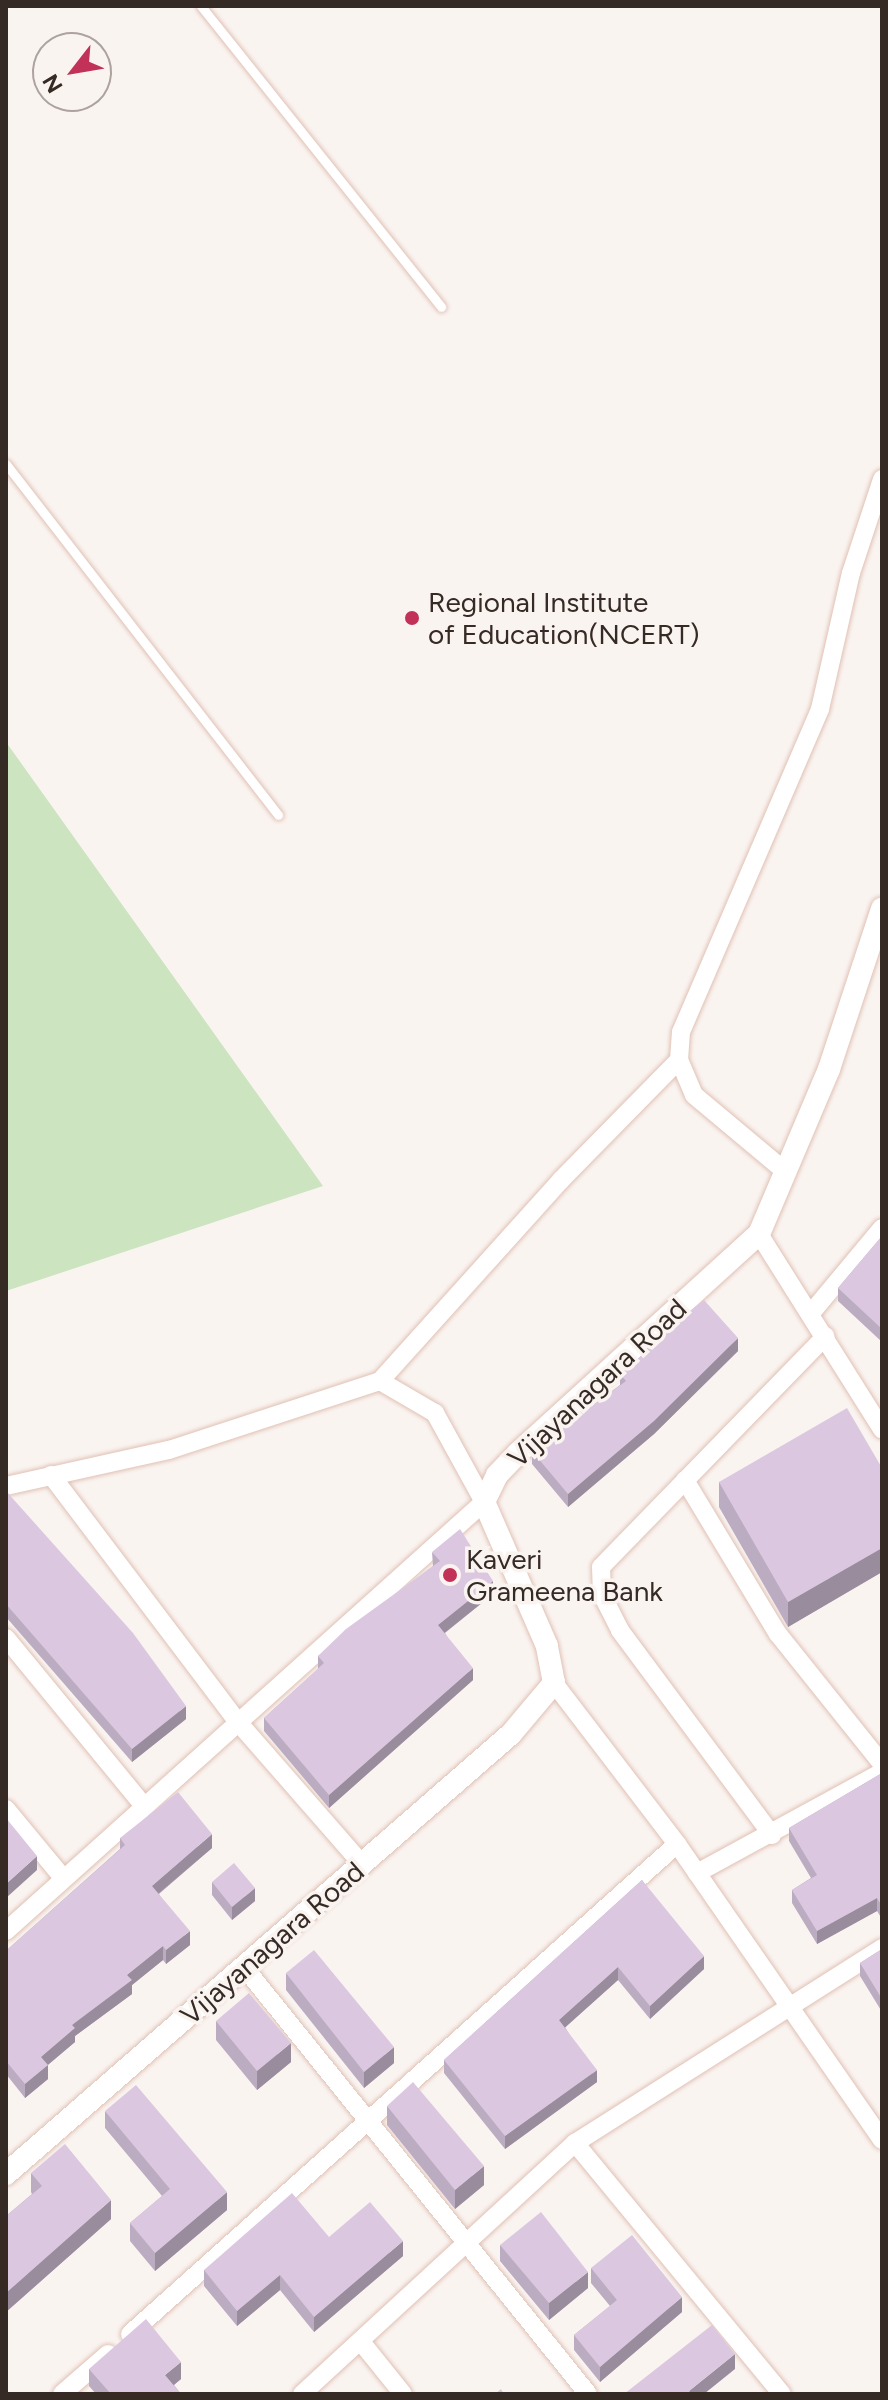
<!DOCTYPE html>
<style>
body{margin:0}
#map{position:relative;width:888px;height:2400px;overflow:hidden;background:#faf4f1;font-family:Figtree,sans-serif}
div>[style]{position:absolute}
.green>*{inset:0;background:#cce4bf}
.roads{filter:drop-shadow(0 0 2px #e0c1b4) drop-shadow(0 0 2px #e0c1b4)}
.service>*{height:9px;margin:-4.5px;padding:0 4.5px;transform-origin:4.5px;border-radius:4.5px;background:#fff}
.minor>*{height:18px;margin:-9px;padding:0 9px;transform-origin:9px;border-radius:9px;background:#fff}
.tertiary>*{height:22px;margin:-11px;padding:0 11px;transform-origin:11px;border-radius:11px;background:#fff}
.wall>*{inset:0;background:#bcacc1}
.shaded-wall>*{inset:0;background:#998c9d}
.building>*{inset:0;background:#dbc8e0}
.dots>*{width:22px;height:22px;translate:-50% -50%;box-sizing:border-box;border:4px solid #faf4f1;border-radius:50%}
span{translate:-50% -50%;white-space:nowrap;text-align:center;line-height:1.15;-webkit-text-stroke:7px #faf4f1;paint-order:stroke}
.poi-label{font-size:28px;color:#362a25}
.left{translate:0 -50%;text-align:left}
.street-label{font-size:28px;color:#362a25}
.frame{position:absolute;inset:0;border:8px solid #362a25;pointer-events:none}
.north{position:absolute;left:32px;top:32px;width:80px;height:80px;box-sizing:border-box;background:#faf4f1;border:2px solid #aca39f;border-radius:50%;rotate:239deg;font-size:22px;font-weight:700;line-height:32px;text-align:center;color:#362a25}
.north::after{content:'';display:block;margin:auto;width:28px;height:36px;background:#c13158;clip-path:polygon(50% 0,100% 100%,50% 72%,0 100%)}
</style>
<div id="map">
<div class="green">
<div style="clip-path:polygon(6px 742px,323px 1186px,6px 1291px)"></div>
</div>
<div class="roads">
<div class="service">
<div style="left:201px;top:6px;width:385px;rotate:51.4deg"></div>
<div style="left:6px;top:464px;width:444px;rotate:52.2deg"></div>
</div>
<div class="minor">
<div style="left:786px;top:1172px;width:120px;rotate:-140.1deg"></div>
<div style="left:694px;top:1095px;width:38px;rotate:-113deg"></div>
<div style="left:679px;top:1060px;width:28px;rotate:-86deg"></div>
<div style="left:681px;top:1032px;width:352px;rotate:-66.7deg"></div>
<div style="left:820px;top:709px;width:139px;rotate:-77.2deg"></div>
<div style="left:851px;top:573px;width:99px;rotate:-71.7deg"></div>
<div style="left:759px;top:1234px;width:231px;rotate:57.8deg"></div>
<div style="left:812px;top:1312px;width:109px;rotate:-50.2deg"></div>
<div style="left:380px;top:1381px;width:270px;rotate:-48deg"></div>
<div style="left:561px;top:1180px;width:168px;rotate:-45.5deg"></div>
<div style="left:51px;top:1475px;width:310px;rotate:52.9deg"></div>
<div style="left:238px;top:1722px;width:189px;rotate:48.9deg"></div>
<div style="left:685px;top:1480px;width:180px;rotate:58.9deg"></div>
<div style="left:778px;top:1634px;width:166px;rotate:51.3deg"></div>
<div style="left:6px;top:1486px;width:167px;rotate:-12.5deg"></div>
<div style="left:169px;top:1450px;width:222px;rotate:-18.1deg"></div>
<div style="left:380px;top:1381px;width:64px;rotate:30.2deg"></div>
<div style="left:435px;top:1413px;width:102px;rotate:61.2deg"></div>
<div style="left:484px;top:1502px;width:642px;rotate:138.09deg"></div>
<div style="left:6px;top:1638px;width:217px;rotate:50.6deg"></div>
<div style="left:554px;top:1683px;width:203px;rotate:52.6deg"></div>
<div style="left:677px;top:1844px;width:360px;rotate:55.3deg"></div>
<div style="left:6px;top:1809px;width:89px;rotate:50.4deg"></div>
<div style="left:772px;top:1835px;width:255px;rotate:-126.6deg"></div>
<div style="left:620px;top:1630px;width:39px;rotate:-117deg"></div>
<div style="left:602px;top:1595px;width:28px;rotate:-92deg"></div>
<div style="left:601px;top:1567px;width:322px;rotate:-45.8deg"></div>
<div style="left:697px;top:1873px;width:211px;rotate:-28.6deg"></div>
<div style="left:244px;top:1967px;width:548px;rotate:51.14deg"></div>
<div style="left:575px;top:2143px;width:325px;rotate:50.5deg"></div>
<div style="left:130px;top:2334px;width:734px;rotate:-41.85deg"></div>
<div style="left:362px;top:2343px;width:65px;rotate:51.2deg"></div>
<div style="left:62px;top:2394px;width:61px;rotate:-41deg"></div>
<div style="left:302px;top:2394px;width:371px;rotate:-42.6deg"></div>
<div style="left:575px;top:2143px;width:364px;rotate:-32.4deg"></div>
</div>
<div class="tertiary">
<div style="left:6px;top:2174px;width:670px;rotate:-41.07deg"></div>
<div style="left:511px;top:1734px;width:67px;rotate:-49.9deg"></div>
<div style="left:554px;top:1683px;width:38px;rotate:-101deg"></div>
<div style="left:547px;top:1646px;width:157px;rotate:-113.6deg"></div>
<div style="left:484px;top:1502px;width:30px;rotate:-64deg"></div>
<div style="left:497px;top:1475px;width:30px;rotate:-46deg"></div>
<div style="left:518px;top:1453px;width:326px;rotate:-42.3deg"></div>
<div style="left:759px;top:1234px;width:179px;rotate:-67deg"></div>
<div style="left:829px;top:1069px;width:169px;rotate:-71.7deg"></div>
</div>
</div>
<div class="wall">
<div style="clip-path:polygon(882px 1236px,882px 1342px,838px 1301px,838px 1288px)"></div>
<div style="clip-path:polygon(646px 1345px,738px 1351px,654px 1434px,568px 1507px,532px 1464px,532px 1451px,620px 1385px,620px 1374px,646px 1352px)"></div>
<div style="clip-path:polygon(882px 1468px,882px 1572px,788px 1627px,719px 1507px,719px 1482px)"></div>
<div style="clip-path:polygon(6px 1491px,186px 1719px,132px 1762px,6px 1617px)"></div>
<div style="clip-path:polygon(432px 1552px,493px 1594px,445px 1633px,473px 1680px,329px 1808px,264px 1731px,264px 1718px,318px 1669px,318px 1656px,433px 1566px)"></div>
<div style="clip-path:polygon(882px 1773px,882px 1919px,877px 1911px,817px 1944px,792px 1903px,792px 1890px,811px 1878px,789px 1841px,789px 1828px)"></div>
<div style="clip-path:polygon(120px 1838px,212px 1848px,159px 1894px,190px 1945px,166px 1964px,163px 1960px,132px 1985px,132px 1994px,75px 2036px,75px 2042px,48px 2065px,48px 2079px,25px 2098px,6px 2074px,6px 1947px,8px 1949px,120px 1849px)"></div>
<div style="clip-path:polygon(642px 1880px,704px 1969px,650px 2019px,618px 1980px,565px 2027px,597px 2082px,505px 2149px,444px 2073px,444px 2060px)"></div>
<div style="clip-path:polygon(212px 1882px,255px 1901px,232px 1920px,212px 1895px)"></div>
<div style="clip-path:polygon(882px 1949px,882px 2012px,860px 1976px,860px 1963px)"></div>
<div style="clip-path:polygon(286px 1973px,394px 2063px,364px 2088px,286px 1990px)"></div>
<div style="clip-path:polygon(216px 2021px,291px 2062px,257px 2090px,216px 2040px)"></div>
<div style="clip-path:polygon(387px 2106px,484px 2185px,455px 2209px,387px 2125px)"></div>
<div style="clip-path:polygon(105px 2111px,227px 2210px,155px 2271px,130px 2241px,130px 2223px,162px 2196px,105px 2128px)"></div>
<div style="clip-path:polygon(31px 2173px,111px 2219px,6px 2312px,6px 2216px,32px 2194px,31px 2192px)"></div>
<div style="clip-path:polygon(329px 2237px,403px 2256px,314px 2332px,280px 2290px,237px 2326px,204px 2286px,204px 2270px)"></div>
<div style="clip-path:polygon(500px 2245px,588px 2288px,549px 2320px,500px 2261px)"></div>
<div style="clip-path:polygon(591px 2268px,682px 2312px,600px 2382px,574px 2350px,574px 2335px,610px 2306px,591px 2283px)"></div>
<div style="clip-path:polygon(89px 2369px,181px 2379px,174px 2385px,181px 2394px,96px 2394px,89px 2386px)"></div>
</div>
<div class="shaded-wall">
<div style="clip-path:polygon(738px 1338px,738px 1351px,654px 1434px,568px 1507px,568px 1494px)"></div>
<div style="clip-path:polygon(882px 1548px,882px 1572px,788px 1627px,788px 1602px)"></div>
<div style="clip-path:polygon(493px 1581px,493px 1594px,438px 1638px,438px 1625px)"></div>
<div style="clip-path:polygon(473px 1668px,473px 1680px,329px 1808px,329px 1795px)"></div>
<div style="clip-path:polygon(186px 1706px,186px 1719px,132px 1762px,132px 1749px)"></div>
<div style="clip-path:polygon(212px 1834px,212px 1848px,152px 1899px,152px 1886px)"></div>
<div style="clip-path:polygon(37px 1856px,37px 1870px,6px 1898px,6px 1884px)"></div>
<div style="clip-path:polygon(255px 1888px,255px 1901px,232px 1920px,232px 1907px)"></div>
<div style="clip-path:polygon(877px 1898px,877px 1911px,817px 1944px,817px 1931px)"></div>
<div style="clip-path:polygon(190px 1931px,190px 1945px,166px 1964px,166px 1950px)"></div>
<div style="clip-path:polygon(163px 1946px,163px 1960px,132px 1985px,132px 1994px,75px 2036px,75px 2042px,44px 2068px,48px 2065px,48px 2079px,25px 2098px,25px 2084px,41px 2057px,72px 2025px,127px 1975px)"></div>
<div style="clip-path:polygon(704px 1956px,704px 1969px,650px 2019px,650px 2006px)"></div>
<div style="clip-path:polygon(618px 1967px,618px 1980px,559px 2033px,559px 2020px)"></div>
<div style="clip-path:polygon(291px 2043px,291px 2062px,257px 2090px,257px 2071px)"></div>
<div style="clip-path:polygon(394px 2047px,394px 2063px,364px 2088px,364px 2072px)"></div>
<div style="clip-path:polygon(597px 2070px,597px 2082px,505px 2149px,505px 2136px)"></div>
<div style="clip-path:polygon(484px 2166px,484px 2185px,455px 2209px,455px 2190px)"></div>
<div style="clip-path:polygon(227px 2192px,227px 2210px,155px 2271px,155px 2253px)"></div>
<div style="clip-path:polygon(111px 2200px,111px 2219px,6px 2312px,6px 2293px)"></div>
<div style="clip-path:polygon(403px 2241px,403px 2256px,314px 2332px,314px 2317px)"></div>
<div style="clip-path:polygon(588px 2272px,588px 2288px,549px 2320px,549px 2303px)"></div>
<div style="clip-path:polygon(280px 2275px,280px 2290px,237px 2326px,237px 2311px)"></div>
<div style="clip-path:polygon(682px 2297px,682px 2312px,600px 2382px,600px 2367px)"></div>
<div style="clip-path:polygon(735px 2354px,735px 2369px,704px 2394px,689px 2394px,689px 2391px)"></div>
<div style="clip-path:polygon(181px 2362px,181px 2379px,165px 2392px,165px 2375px)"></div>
</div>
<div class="building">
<div style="clip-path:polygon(882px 1236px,882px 1329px,838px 1288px)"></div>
<div style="clip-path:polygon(704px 1300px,738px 1338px,654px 1421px,568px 1494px,532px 1451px,626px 1381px,620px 1374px,649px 1349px,646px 1345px)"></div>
<div style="clip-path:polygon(847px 1408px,882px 1468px,882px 1548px,788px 1602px,719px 1482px)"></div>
<div style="clip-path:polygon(6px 1491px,133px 1633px,186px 1706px,132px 1749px,6px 1604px)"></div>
<div style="clip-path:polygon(460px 1529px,493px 1581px,438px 1625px,473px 1668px,329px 1795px,264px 1718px,324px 1663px,318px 1656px,346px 1629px,440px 1561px,432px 1552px)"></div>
<div style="clip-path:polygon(882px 1773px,882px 1906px,877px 1898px,817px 1931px,792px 1890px,817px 1875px,789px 1828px)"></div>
<div style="clip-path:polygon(178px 1792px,212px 1834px,152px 1886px,190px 1931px,166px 1950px,163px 1946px,127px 1975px,132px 1980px,72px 2025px,75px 2028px,41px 2057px,48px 2065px,25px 2084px,6px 2061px,6px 1947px,8px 1949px,125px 1845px,120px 1838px)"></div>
<div style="clip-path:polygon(6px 1818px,37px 1856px,6px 1884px)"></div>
<div style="clip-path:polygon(234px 1863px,255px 1888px,232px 1907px,212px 1882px)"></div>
<div style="clip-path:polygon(642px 1880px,704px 1956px,650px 2006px,618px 1967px,559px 2020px,597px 2070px,505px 2136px,444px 2060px)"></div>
<div style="clip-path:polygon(882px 1949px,882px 1999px,860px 1963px)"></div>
<div style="clip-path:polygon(314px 1950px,394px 2047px,364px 2072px,286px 1973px)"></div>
<div style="clip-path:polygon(249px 1993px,291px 2043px,257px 2071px,216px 2021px)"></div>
<div style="clip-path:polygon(413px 2082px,484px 2166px,455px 2190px,387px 2106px)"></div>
<div style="clip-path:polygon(136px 2085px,227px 2192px,155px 2253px,130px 2223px,170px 2189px,105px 2111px)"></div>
<div style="clip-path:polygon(65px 2144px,111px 2200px,6px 2293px,6px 2216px,42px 2186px,31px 2173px)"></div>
<div style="clip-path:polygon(292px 2193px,329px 2237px,370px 2202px,403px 2241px,314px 2317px,280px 2275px,237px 2311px,204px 2270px)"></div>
<div style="clip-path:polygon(541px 2212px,588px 2272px,549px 2303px,500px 2245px)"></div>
<div style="clip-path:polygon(632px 2235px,682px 2297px,600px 2367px,574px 2335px,617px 2300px,591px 2268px)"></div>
<div style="clip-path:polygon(146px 2319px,181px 2362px,165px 2375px,181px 2394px,111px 2394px,89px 2369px)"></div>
<div style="clip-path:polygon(712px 2325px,735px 2354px,689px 2391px,692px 2394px,624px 2394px)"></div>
<div style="clip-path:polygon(501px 2389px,504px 2394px,495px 2394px)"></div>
</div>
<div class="dots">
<div style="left:412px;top:618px;background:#c13158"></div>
<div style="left:450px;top:1575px;background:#c13158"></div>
</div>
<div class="poi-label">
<span class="left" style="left:428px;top:618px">Regional Institute<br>of Education(NCERT)</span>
<span class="left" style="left:466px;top:1575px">Kaveri<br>Grameena Bank</span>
</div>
<div class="street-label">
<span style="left:597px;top:1383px;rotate:-43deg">Vijayanagara Road</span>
<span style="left:272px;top:1943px;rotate:-41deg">Vijayanagara Road</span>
</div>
<div class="frame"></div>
<div class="north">N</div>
</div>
